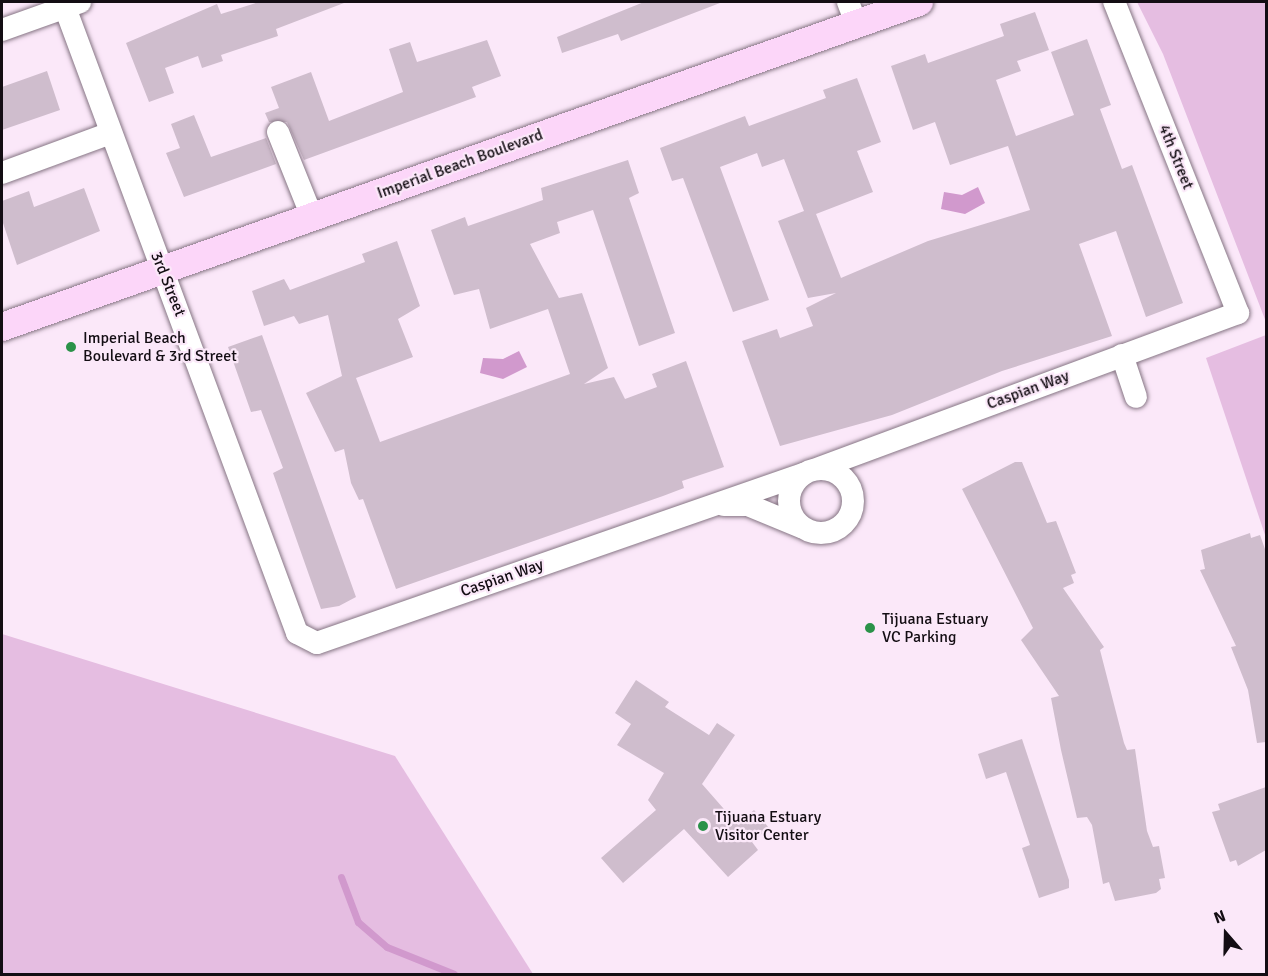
<!DOCTYPE html>
<style>
body{margin:0}
#map{position:relative;width:1268px;height:976px;overflow:hidden;background:#fbe8f9;font-family:Signika,sans-serif}
div>[style]{position:absolute}
.green>*{inset:0;background:#e5bde1}
.water>*{inset:0;background:#d199cd}
.stream>*{height:7px;margin:-3.5px;padding:0 3.5px;transform-origin:3.5px;border-radius:3.5px;background:#d199cd}
.building>*{inset:0;background:#cfbdcd}
.roads{filter:drop-shadow(0 0 2px #867584) drop-shadow(0 0 2px #867584)}
.minor>*{height:22px;margin:-11px;padding:0 11px;transform-origin:11px;border-radius:11px;background:#fff}
.minor>.ring{margin:-11px;padding:0;box-sizing:content-box;background:none;border:22px solid #fff;border-radius:50%}
.major>*{height:28px;margin:-14px;padding:0 14px;transform-origin:14px;border-radius:14px;background:#fcd6f9}
.dots>*{width:16px;height:16px;translate:-50% -50%;box-sizing:border-box;border:3px solid #fbe8f9;border-radius:50%}
span{translate:-50% -50%;white-space:nowrap;text-align:center;line-height:1.15;-webkit-text-stroke:4.5px #fbe8f9;paint-order:stroke}
.street-label{font-size:16px;color:#130d13}
.poi-label{font-size:16px;color:#130d13}
.left{translate:0 -50%;text-align:left}
.frame{position:absolute;inset:0;border:3px solid #130d13;pointer-events:none}
.north{position:absolute;left:1196px;top:904px;width:60px;height:60px;-webkit-text-stroke:4px #fbe8f9;paint-order:stroke;rotate:340deg;font-size:16px;font-weight:700;line-height:24px;text-align:center;color:#130d13}
.north::after{content:'';display:block;margin:auto;width:21px;height:27px;background:#130d13;clip-path:polygon(50% 0,100% 100%,50% 72%,0 100%)}
</style>
<div id="map">
<div class="green">
<div style="clip-path:polygon(1137px 2px,1266px 2px,1266px 322px,1163px 54px)"></div>
<div style="clip-path:polygon(1266px 335px,1266px 538px,1206px 358px)"></div>
<div style="clip-path:polygon(2px 634px,395px 756px,533px 974px,2px 974px)"></div>
</div>
<div class="water">
<div style="clip-path:polygon(978px 187px,985px 203px,965px 214px,941px 209px,944px 192px,962px 195px)"></div>
<div style="clip-path:polygon(519px 351px,527px 367px,503px 379px,480px 373px,483px 358px,503px 359px)"></div>
</div>
<div class="stream">
<div style="left:341px;top:877px;width:48px;rotate:69.3deg"></div>
<div style="left:358px;top:922px;width:38px;rotate:41deg"></div>
<div style="left:387px;top:947px;width:72px;rotate:21.9deg"></div>
</div>
<div class="building">
<div style="clip-path:polygon(259px 2px,344px 3px,276px 29px,278px 36px,221px 55px,223px 61px,202px 68px,198px 56px,165px 68px,174px 93px,149px 102px,126px 43px,217px 4px,221px 14px)"></div>
<div style="clip-path:polygon(644px 2px,720px 3px,621px 41px,618px 34px,562px 53px,557px 37px)"></div>
<div style="clip-path:polygon(1035px 12px,1049px 50px,1017px 61px,1021px 71px,996px 80px,1016px 136px,1074px 115px,1051px 52px,1087px 39px,1111px 105px,1100px 109px,1122px 169px,1132px 165px,1183px 303px,1146px 317px,1116px 231px,1079px 244px,1112px 336px,1002px 371px,892px 415px,780px 446px,742px 341px,777px 329px,780px 338px,813px 326px,806px 308px,836px 293px,808px 298px,778px 221px,804px 211px,784px 159px,762px 167px,757px 153px,720px 167px,769px 300px,733px 312px,683px 178px,672px 181px,660px 148px,745px 116px,749px 126px,826px 98px,823px 90px,857px 78px,881px 142px,857px 151px,873px 192px,816px 214px,841px 278px,928px 241px,1030px 210px,1008px 146px,950px 165px,935px 122px,913px 130px,891px 66px,925px 54px,928px 63px,1004px 36px,1000px 24px)"></div>
<div style="clip-path:polygon(487px 40px,501px 76px,472px 87px,476px 97px,304px 160px,287px 122px,269px 122px,265px 113px,279px 108px,271px 87px,311px 72px,329px 121px,403px 92px,389px 49px,410px 42px,417px 62px)"></div>
<div style="clip-path:polygon(47px 71px,60px 110px,2px 130px,2px 87px)"></div>
<div style="clip-path:polygon(194px 115px,211px 157px,266px 138px,276px 164px,184px 197px,166px 153px,180px 148px,171px 124px)"></div>
<div style="clip-path:polygon(628px 160px,639px 193px,629px 198px,675px 333px,639px 346px,593px 210px,557px 222px,560px 233px,530px 244px,559px 298px,582px 293px,608px 368px,584px 384px,614px 377px,625px 399px,657px 387px,652px 374px,686px 361px,724px 467px,682px 481px,684px 488px,663px 496px,396px 589px,363px 499px,359px 500px,351px 483px,344px 449px,335px 452px,306px 393px,342px 376px,328px 315px,299px 324px,294px 316px,264px 326px,252px 291px,284px 279px,290px 290px,365px 262px,362px 254px,397px 241px,420px 306px,398px 319px,413px 357px,356px 378px,380px 442px,570px 374px,548px 309px,490px 329px,479px 289px,454px 295px,431px 230px,465px 217px,468px 226px,543px 200px,541px 188px)"></div>
<div style="clip-path:polygon(84px 188px,100px 231px,17px 265px,2px 220px,2px 201px,29px 191px,34px 207px)"></div>
<div style="clip-path:polygon(262px 335px,356px 597px,339px 606px,321px 609px,273px 473px,283px 468px,261px 410px,251px 412px,228px 347px)"></div>
<div style="clip-path:polygon(1015px 462px,1022px 462px,1047px 523px,1056px 521px,1076px 573px,1071px 575px,1074px 583px,1063px 588px,1104px 647px,1100px 650px,1124px 743px,1127px 750px,1135px 749px,1147px 831px,1153px 847px,1159px 846px,1165px 878px,1159px 879px,1161px 889px,1156px 893px,1115px 901px,1109px 882px,1103px 884px,1092px 825px,1087px 817px,1077px 818px,1061px 750px,1051px 698px,1059px 696px,1021px 640px,1033px 628px,962px 489px)"></div>
<div style="clip-path:polygon(1250px 533px,1251px 538px,1260px 535px,1266px 552px,1266px 742px,1257px 743px,1248px 690px,1231px 647px,1236px 646px,1200px 570px,1205px 569px,1201px 550px)"></div>
<div style="clip-path:polygon(636px 680px,669px 702px,665px 707px,709px 735px,717px 723px,735px 735px,702px 784px,738px 825px,754px 810px,769px 828px,752px 842px,758px 850px,728px 877px,684px 829px,623px 883px,601px 858px,656px 810px,648px 800px,664px 773px,617px 745px,631px 724px,615px 713px)"></div>
<div style="clip-path:polygon(1022px 739px,1069px 880px,1069px 888px,1039px 898px,1022px 848px,1030px 845px,1006px 772px,986px 779px,978px 754px)"></div>
<div style="clip-path:polygon(1266px 787px,1266px 850px,1238px 866px,1236px 860px,1230px 862px,1212px 812px,1220px 810px,1218px 804px)"></div>
</div>
<div class="roads">
<div class="minor">
<div style="left:63px;top:2px;width:673px;rotate:69.65deg"></div>
<div style="left:297px;top:633px;width:22px;rotate:27deg"></div>
<div style="left:317px;top:643px;width:515px;rotate:-19.17deg"></div>
<div style="left:848px;top:2px;width:22px;rotate:69deg"></div>
<div style="left:2px;top:30px;width:83px;rotate:-19.7deg"></div>
<div style="left:278px;top:132px;width:92px;rotate:68.2deg"></div>
<div style="left:2px;top:173px;width:116px;rotate:-20.2deg"></div>
<div style="left:1122px;top:355px;width:44px;rotate:71.6deg"></div>
<div style="left:819px;top:468px;width:447px;rotate:-20.3deg"></div>
<div style="left:1238px;top:313px;width:335px;rotate:-111.7deg"></div>
<div class="ring" style="left:789px;top:469px;width:42px;height:42px"></div>
<div style="left:724px;top:505px;width:24px"></div>
<div style="left:748px;top:505px;width:57px;rotate:22.5deg"></div>
</div>
<div class="major">
<div style="left:2px;top:327px;width:973px;rotate:-19.52deg"></div>
</div>
</div>
<div class="dots">
<div style="left:71px;top:347px;background:#2a9249"></div>
<div style="left:870px;top:628px;background:#2a9249"></div>
<div style="left:703px;top:826px;background:#2a9249"></div>
</div>
<div class="street-label">
<span style="left:1176px;top:157px;rotate:68deg">4th Street</span>
<span style="left:460px;top:164px;rotate:-20deg">Imperial Beach Boulevard</span>
<span style="left:168px;top:284px;rotate:68deg">3rd Street</span>
<span style="left:1028px;top:390px;rotate:-20deg">Caspian Way</span>
<span style="left:502px;top:578px;rotate:-19deg">Caspian Way</span>
</div>
<div class="poi-label">
<span class="left" style="left:83px;top:347px">Imperial Beach<br>Boulevard &amp; 3rd Street</span>
<span class="left" style="left:882px;top:628px">Tijuana Estuary<br>VC Parking</span>
<span class="left" style="left:715px;top:826px">Tijuana Estuary<br>Visitor Center</span>
</div>
<div class="frame"></div>
<div class="north">N</div>
</div>
